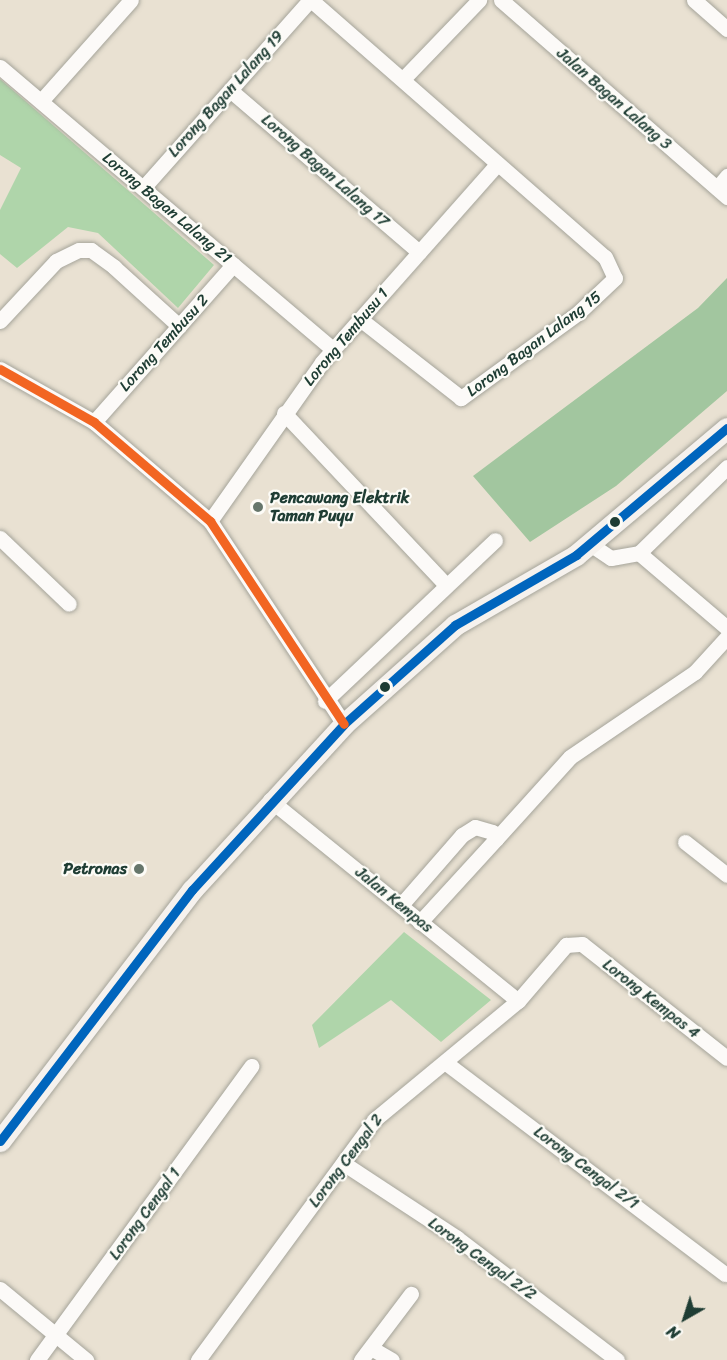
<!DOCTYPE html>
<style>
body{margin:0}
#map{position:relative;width:727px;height:1360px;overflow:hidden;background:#e9e1d2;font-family:Sriracha,sans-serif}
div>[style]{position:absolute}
.green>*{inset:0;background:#afd5aa}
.forest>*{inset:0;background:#a2c69f}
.roads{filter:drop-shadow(0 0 2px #a5a49a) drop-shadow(0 0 2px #a5a49a)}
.minor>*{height:15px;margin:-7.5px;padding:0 7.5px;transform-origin:7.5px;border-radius:7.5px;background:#fcfaf8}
.secondary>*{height:21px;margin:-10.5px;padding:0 10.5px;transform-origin:10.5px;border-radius:10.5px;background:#f6f2ee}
.bus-1>*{height:9px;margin:-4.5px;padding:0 4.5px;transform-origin:4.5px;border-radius:4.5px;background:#0065bd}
.bus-2>*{height:9px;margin:-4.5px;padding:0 4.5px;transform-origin:4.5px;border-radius:4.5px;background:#f26522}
.dots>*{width:16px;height:16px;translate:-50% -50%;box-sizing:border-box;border:3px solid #fdfcf7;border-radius:50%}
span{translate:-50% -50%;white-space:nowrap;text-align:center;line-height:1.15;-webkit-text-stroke:4.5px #fdfcf7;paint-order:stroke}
.street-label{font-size:16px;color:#1f3d34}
.poi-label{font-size:16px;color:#1f3d34;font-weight:700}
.left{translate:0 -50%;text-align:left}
.right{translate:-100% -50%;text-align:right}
.north{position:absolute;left:655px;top:1288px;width:60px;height:60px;-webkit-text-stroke:4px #fdfcf7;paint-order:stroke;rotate:219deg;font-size:16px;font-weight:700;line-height:24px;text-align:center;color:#1f3d34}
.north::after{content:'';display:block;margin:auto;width:21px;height:27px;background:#1f3d34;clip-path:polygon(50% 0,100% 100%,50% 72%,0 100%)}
</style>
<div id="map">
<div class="green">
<div style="clip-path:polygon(0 79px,214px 265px,178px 308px,98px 233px,68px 227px,17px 268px,0 254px,0 210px,21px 168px,0 155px)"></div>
<div style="clip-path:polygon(404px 932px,491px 1000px,441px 1042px,391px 1000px,319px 1048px,312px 1025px)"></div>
</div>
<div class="forest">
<div style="clip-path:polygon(727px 278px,727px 391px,616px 486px,530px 542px,473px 476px,698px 308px)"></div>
</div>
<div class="roads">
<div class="minor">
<div style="left:311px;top:0;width:390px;rotate:41.2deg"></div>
<div style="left:605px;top:257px;width:23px;rotate:65deg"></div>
<div style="left:615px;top:278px;width:51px;rotate:136.6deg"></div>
<div style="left:578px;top:313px;width:145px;rotate:144deg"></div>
<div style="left:461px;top:398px;width:128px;rotate:-142deg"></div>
<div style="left:501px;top:0;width:300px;rotate:41.1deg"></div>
<div style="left:694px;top:0;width:44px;rotate:41.3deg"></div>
<div style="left:0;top:67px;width:436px;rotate:40.3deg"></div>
<div style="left:403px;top:79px;width:110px;rotate:-46.1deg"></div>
<div style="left:230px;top:90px;width:249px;rotate:40.6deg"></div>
<div style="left:41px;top:101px;width:135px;rotate:-48.3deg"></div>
<div style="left:143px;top:188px;width:251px;rotate:-48.4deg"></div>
<div style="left:717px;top:188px;width:16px;rotate:-50deg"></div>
<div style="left:0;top:321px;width:82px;rotate:-47deg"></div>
<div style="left:56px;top:261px;width:25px;rotate:-26deg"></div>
<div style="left:79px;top:250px;width:12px"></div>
<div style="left:91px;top:250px;width:29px;rotate:36deg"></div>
<div style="left:114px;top:267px;width:88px;rotate:42.2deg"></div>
<div style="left:0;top:369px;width:108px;rotate:29.4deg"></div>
<div style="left:94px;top:422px;width:153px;rotate:40.5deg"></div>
<div style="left:210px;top:521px;width:243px;rotate:56.6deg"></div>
<div style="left:284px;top:413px;width:233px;rotate:46.7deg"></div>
<div style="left:94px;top:422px;width:210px;rotate:-48.5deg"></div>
<div style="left:210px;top:521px;width:194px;rotate:-54.8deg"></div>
<div style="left:322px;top:362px;width:264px;rotate:-48.5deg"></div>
<div style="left:0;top:538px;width:95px;rotate:43.7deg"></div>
<div style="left:590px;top:544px;width:25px;rotate:34deg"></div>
<div style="left:611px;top:558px;width:28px;rotate:-10deg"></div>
<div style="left:639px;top:553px;width:123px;rotate:-44.3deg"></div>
<div style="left:639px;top:553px;width:116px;rotate:40.4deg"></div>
<div style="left:325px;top:701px;width:234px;rotate:-43.4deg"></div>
<div style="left:270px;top:800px;width:319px;rotate:39deg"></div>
<div style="left:496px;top:839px;width:110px;rotate:-47.9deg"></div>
<div style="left:570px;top:757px;width:151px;rotate:-34.2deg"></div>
<div style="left:695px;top:672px;width:47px;rotate:-47.6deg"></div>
<div style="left:685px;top:842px;width:53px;rotate:38.2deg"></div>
<div style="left:401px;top:905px;width:93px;rotate:-48.9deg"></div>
<div style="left:462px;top:835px;width:15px;rotate:-32deg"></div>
<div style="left:475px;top:827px;width:18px;rotate:16deg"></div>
<div style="left:492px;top:832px;width:8px;rotate:60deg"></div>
<div style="left:496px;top:839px;width:113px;rotate:132.5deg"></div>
<div style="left:446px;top:1063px;width:350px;rotate:37.1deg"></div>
<div style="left:343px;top:1163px;width:136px;rotate:33.3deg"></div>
<div style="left:457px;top:1238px;width:201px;rotate:37.3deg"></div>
<div style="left:0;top:1289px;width:112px;rotate:39.5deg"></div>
<div style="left:371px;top:1348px;width:24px;rotate:30deg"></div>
<div style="left:37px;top:1360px;width:364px;rotate:-53.9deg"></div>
<div style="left:198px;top:1360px;width:298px;rotate:-53.7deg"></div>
<div style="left:374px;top:1120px;width:187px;rotate:-39.6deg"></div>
<div style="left:518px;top:1001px;width:74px;rotate:-49.4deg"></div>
<div style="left:566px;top:945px;width:16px;rotate:-4deg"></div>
<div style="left:582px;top:944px;width:184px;rotate:38.2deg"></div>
<div style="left:361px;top:1360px;width:83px;rotate:-52.9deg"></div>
</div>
<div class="secondary">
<div style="left:0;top:1141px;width:316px;rotate:-52.6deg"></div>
<div style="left:192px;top:890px;width:225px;rotate:-47.5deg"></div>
<div style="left:344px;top:724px;width:149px;rotate:-41.7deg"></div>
<div style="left:455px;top:625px;width:140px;rotate:-30deg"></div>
<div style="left:576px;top:555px;width:197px;rotate:-40.1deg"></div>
</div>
</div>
<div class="bus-1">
<div style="left:0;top:1141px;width:316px;rotate:-52.6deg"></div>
<div style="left:192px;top:890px;width:225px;rotate:-47.5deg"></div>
<div style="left:344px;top:724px;width:149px;rotate:-41.7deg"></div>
<div style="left:455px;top:625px;width:140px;rotate:-30deg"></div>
<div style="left:576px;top:555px;width:197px;rotate:-40.1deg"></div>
</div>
<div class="bus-2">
<div style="left:0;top:369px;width:108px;rotate:29.4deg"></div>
<div style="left:94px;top:422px;width:153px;rotate:40.5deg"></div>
<div style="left:210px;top:521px;width:243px;rotate:56.6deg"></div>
</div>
<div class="dots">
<div style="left:258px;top:507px;background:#66766b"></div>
<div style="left:615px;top:522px;background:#1f3d34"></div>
<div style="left:385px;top:687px;background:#1f3d34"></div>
<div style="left:139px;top:869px;background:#66766b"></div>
</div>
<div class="street-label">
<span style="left:226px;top:94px;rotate:-48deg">Lorong Bagan Lalang 19</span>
<span style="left:614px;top:99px;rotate:41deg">Jalan Bagan Lalang 3</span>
<span style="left:325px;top:171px;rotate:41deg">Lorong Bagan Lalang 17</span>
<span style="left:167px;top:208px;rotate:40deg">Lorong Bagan Lalang 21</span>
<span style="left:346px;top:337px;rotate:-50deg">Lorong Tembusu 1</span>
<span style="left:164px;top:343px;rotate:-48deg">Lorong Tembusu 2</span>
<span style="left:534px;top:344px;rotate:-37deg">Lorong Bagan Lalang 15</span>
<span style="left:394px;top:900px;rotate:39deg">Jalan Kempas</span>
<span style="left:651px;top:999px;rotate:38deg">Lorong Kempas 4</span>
<span style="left:346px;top:1161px;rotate:-53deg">Lorong Cengal 2</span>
<span style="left:586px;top:1168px;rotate:37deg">Lorong Cengal 2/1</span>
<span style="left:145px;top:1214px;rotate:-54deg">Lorong Cengal 1</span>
<span style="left:482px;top:1259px;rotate:36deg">Lorong Cengal 2/2</span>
</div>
<div class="poi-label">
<span class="left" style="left:270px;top:507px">Pencawang Elektrik<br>Taman Puyu</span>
<span class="right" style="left:127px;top:869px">Petronas</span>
</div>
<div class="north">N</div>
</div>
